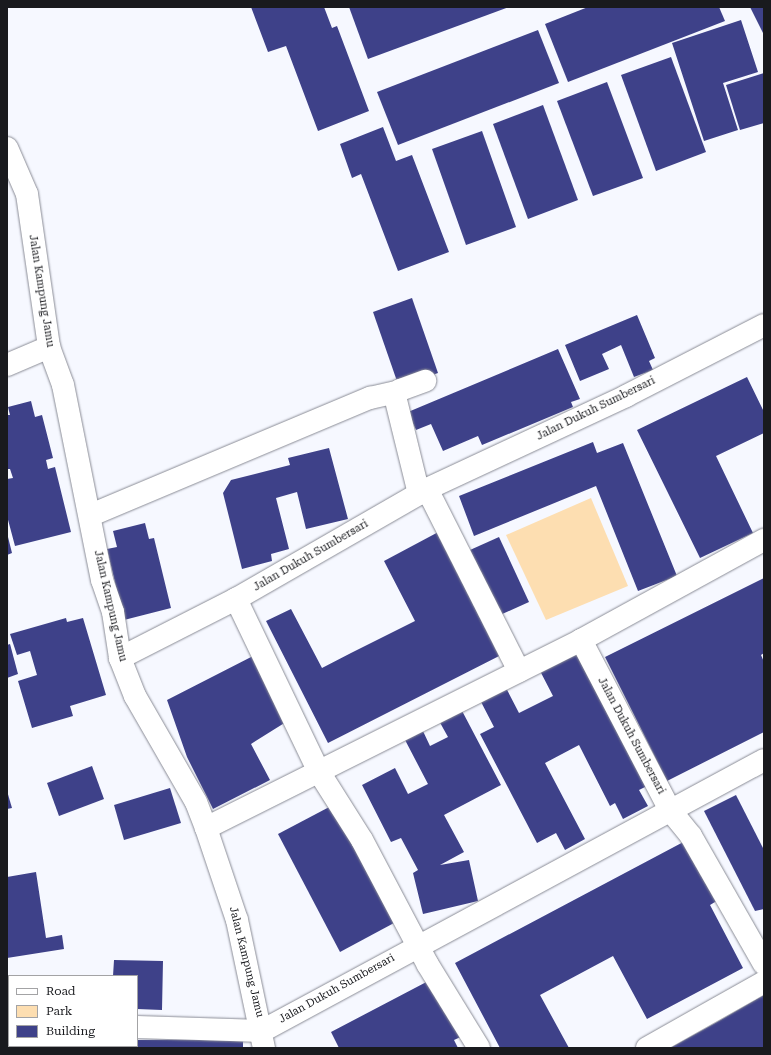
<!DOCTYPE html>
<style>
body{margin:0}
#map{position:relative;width:771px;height:1055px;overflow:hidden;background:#f6f8ff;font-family:"Roboto Serif",serif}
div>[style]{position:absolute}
.green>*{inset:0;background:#fddeb1}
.building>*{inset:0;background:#3e4189}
.roads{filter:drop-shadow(0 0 1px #8a8c96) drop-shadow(0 0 1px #8a8c96)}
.minor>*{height:22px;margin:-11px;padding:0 11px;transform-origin:11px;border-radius:11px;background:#fff}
span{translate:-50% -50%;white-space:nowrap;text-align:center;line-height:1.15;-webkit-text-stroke:4px #fff;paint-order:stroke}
.street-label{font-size:11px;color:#191a1e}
.frame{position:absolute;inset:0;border:8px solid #191a1e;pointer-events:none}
.legend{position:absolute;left:8px;top:975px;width:130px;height:72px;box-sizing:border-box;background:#fff;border:1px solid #a3a3a5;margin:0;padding:5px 7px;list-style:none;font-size:12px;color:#191a1e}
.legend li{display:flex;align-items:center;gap:8px;height:20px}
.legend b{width:20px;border:1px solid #a3a3a5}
</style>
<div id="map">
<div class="green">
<div style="clip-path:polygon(591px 498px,628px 586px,546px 620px,506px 535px)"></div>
</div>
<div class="building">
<div style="clip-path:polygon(251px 7px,324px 7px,332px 28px,337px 26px,369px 111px,318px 131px,286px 46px,268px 52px)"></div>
<div style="clip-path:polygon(349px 7px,509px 7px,368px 59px)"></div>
<div style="clip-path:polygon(588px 7px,719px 7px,725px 21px,568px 82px,545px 24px)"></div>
<div style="clip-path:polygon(750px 7px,764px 7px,764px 35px)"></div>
<div style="clip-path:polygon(741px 20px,758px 72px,723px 83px,738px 130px,704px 141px,672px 43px)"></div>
<div style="clip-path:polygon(538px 30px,559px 83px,398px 145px,377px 92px)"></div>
<div style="clip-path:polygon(671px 57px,706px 152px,656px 171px,621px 75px)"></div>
<div style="clip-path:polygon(764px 73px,764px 123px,740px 130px,726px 85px)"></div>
<div style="clip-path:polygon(607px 82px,643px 178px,593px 196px,557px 101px)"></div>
<div style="clip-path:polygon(543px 105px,578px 200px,528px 219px,493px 124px)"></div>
<div style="clip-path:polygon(383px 127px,396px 161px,412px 155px,449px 252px,398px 271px,361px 174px,352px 178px,340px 144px)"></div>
<div style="clip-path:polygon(482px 131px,516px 227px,466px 245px,432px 149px)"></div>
<div style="clip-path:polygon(412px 298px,438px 373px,399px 387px,373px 312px)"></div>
<div style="clip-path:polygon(637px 315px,655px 358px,649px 361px,653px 370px,634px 377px,621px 345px,602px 354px,609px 369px,580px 381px,565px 345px)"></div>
<div style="clip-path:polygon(558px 349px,580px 399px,571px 402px,573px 407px,482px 445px,478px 436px,443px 451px,431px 424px,416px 430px,408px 412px)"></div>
<div style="clip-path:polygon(747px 377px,764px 412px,764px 433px,716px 456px,753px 533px,700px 558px,637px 430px)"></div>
<div style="clip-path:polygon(31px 401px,35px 417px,42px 415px,53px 458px,46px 460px,48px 469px,55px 467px,71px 532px,15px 546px,7px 516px,7px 479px,13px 478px,10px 469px,7px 469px,7px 415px,10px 415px,8px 407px)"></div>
<div style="clip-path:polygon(593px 442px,597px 453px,623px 443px,677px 576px,638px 591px,596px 486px,474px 536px,459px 496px)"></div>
<div style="clip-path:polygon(329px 448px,348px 519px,306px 529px,297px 492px,276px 498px,289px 549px,271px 554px,272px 561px,242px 569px,223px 493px,231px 480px,290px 465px,288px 458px)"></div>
<div style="clip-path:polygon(145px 523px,149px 539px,154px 538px,171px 608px,124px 620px,107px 549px,117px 547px,113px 531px)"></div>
<div style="clip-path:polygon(444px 529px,507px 652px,328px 743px,266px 621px,291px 609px,322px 668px,351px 653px,415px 621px,384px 561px)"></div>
<div style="clip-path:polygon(7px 533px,12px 553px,7px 555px)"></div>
<div style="clip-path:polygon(499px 537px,529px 602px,500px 615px,470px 550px)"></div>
<div style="clip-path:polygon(764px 578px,764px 653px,761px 655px,764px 662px,764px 732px,667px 781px,605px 657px)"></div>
<div style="clip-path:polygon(66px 618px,67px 622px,83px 618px,106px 695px,70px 706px,73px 716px,32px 728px,18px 681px,37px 675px,30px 651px,17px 655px,10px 634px)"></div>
<div style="clip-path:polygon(10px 644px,18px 674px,7px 678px,7px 645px)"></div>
<div style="clip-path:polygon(579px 646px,651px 784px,639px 790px,648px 806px,623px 819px,615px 803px,610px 806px,579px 745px,545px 763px,585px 839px,565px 850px,556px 833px,537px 843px,480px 734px,494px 727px,479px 698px,504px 684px,519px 713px,553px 696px,538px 667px)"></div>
<div style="clip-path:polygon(255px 655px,286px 722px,251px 744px,270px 780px,213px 809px,187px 757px,167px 700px)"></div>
<div style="clip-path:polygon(460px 707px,501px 785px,444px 815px,464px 852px,440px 865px,469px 860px,478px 901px,423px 914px,413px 873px,418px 870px,401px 838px,391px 842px,362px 785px,395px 768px,408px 794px,428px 784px,404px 738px,422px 729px,430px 746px,448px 737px,438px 719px)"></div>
<div style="clip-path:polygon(92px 766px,104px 799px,59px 816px,47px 783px)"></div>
<div style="clip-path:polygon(170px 788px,181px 823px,124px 840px,114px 805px)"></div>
<div style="clip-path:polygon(7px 791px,12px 808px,7px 809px)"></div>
<div style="clip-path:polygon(736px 795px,764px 850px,764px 909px,755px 911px,704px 811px)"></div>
<div style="clip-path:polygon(333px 805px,394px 923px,340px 952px,278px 834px)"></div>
<div style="clip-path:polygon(689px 839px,720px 899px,710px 905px,743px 968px,647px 1019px,613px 956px,540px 995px,569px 1048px,500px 1048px,455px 963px)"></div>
<div style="clip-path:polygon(36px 872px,46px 938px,62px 935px,64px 949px,7px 958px,7px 877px)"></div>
<div style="clip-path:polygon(114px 960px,163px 961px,162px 1010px,137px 1009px,137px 976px,113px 976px)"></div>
<div style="clip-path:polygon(434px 978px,465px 1035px,454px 1040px,458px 1048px,339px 1048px,331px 1032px)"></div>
<div style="clip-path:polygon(764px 995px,764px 1048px,670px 1048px,717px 1022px)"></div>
<div style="clip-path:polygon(7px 1023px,9px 1046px,22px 1048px,7px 1048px)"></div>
<div style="clip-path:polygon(243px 1039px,243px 1048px,132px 1048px,137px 1046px,137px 1040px)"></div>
<div style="clip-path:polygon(25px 1046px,78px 1046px,78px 1048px,25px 1048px)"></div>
</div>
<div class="roads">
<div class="minor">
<div style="left:7px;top:148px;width:50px;rotate:66.5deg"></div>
<div style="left:27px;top:194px;width:155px;rotate:81.8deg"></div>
<div style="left:49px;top:347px;width:40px;rotate:69.8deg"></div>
<div style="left:63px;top:385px;width:199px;rotate:78.7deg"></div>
<div style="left:102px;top:580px;width:34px;rotate:71deg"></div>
<div style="left:113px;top:612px;width:47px;rotate:81.3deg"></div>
<div style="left:120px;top:658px;width:41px;rotate:68.5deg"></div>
<div style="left:135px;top:696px;width:122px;rotate:60.1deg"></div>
<div style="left:196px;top:802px;width:28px;rotate:69deg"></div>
<div style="left:206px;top:828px;width:97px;rotate:71.4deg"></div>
<div style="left:237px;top:920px;width:131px;rotate:78.1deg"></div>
<div style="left:7px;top:365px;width:46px;rotate:-23.2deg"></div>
<div style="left:427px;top:489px;width:204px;rotate:63.2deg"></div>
<div style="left:419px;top:494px;width:101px;rotate:-103.8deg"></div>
<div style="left:395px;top:396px;width:8px;rotate:-50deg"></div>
<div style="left:400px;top:390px;width:27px;rotate:-20deg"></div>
<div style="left:91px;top:515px;width:303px;rotate:-22.8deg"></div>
<div style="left:370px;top:398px;width:27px;rotate:-13deg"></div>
<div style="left:236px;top:599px;width:192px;rotate:64.4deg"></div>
<div style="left:319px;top:772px;width:80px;rotate:57.7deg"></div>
<div style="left:362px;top:840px;width:141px;rotate:62.2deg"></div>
<div style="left:428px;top:965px;width:97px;rotate:58.4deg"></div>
<div style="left:581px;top:640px;width:192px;rotate:62.4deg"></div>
<div style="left:670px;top:810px;width:33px;rotate:51deg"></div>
<div style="left:691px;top:836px;width:147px;rotate:60.3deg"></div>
<div style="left:120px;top:658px;width:130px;rotate:-27deg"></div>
<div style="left:236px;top:599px;width:220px;rotate:-29.9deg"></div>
<div style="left:427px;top:489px;width:220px;rotate:-25deg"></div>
<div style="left:626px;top:396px;width:155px;rotate:-27.2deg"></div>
<div style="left:206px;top:828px;width:419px;rotate:-26.6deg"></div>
<div style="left:581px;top:640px;width:209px;rotate:-28.7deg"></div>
<div style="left:7px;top:997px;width:2px"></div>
<div style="left:137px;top:1027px;width:125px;rotate:1.8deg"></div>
<div style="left:262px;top:1031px;width:570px;rotate:-28.36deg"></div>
<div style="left:107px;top:1046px;width:2px;rotate:90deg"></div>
<div style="left:647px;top:1048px;width:134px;rotate:-29.4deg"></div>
</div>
</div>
<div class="street-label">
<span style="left:41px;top:291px;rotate:81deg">Jalan Kampung Jamu</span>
<span style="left:596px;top:409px;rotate:-26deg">Jalan Dukuh Sumbersari</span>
<span style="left:311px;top:556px;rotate:-30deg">Jalan Dukuh Sumbersari</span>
<span style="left:110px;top:606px;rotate:77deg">Jalan Kampung Jamu</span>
<span style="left:631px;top:736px;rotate:62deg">Jalan Dukuh Sumbersari</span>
<span style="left:246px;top:962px;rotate:76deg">Jalan Kampung Jamu</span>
<span style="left:337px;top:989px;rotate:-29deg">Jalan Dukuh Sumbersari</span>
</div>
<div class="frame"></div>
<ul class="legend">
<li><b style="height:5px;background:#fff"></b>Road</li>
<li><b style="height:11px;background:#fddeb1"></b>Park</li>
<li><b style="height:11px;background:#3e4189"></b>Building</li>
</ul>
</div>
